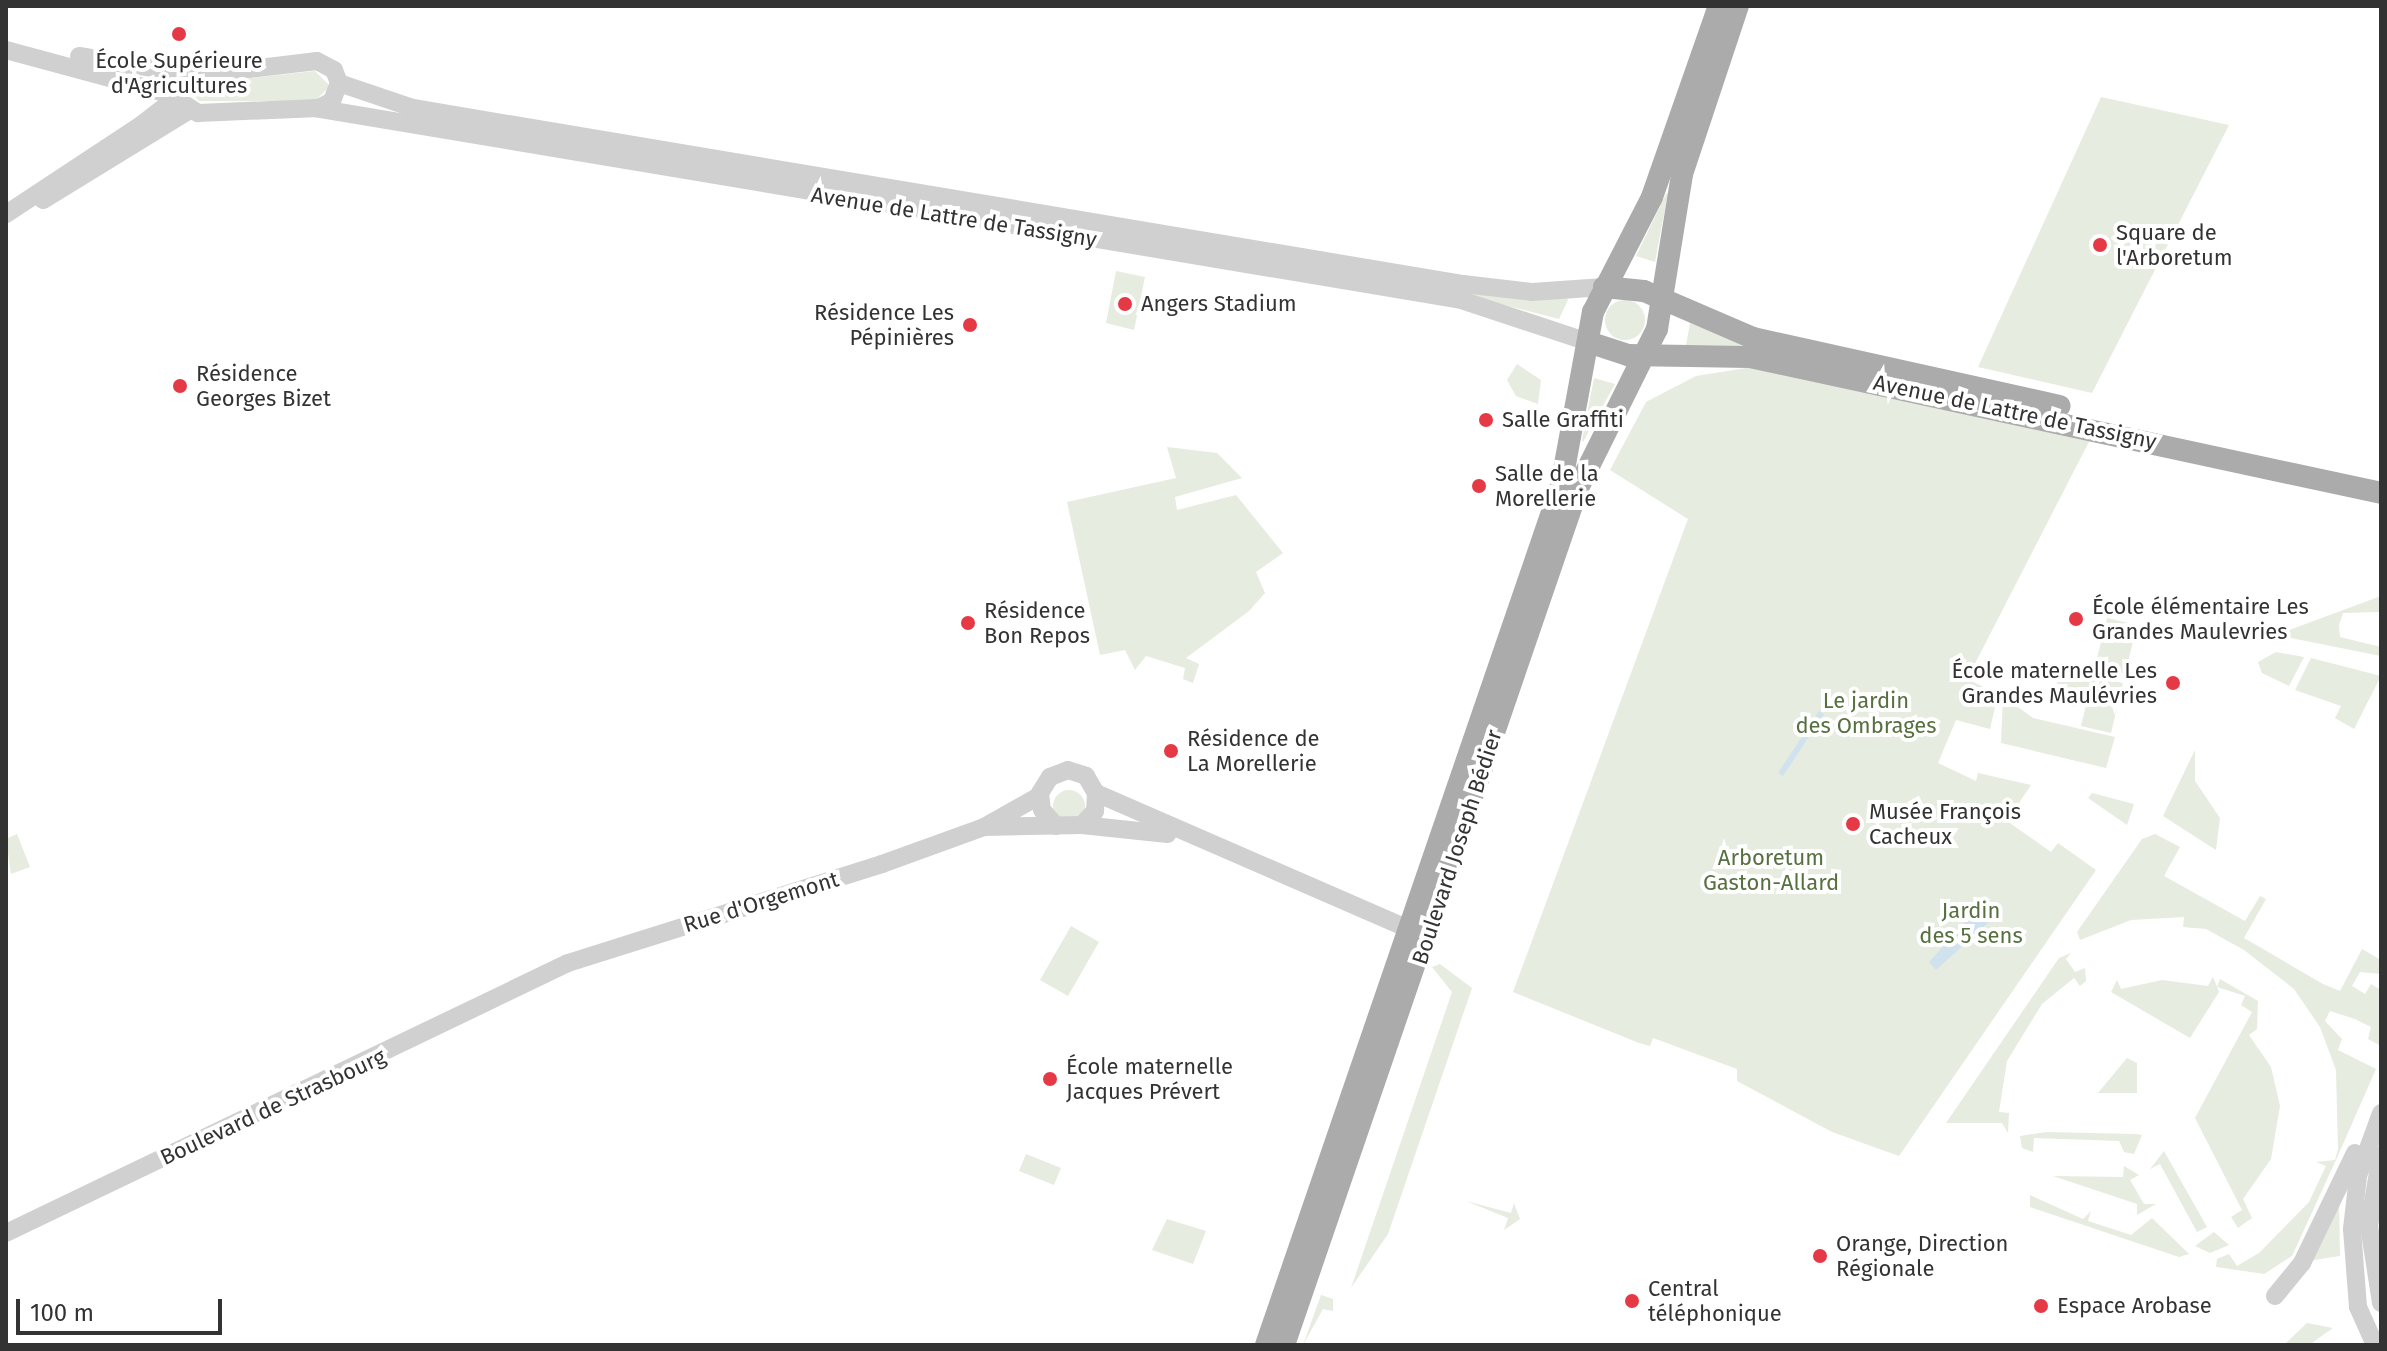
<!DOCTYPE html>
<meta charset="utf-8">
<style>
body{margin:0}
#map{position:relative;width:2387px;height:1351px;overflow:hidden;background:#fff;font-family:"Fira Sans",sans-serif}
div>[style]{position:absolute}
.green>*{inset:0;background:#e6ecdf}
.round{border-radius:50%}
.water>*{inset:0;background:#cfe2ee}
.minor>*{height:18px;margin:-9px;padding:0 9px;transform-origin:9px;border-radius:9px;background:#d0d0d0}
.major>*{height:22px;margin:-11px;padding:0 11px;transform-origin:11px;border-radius:11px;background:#ababab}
.dots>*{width:22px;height:22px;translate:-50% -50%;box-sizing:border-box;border:4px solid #fff;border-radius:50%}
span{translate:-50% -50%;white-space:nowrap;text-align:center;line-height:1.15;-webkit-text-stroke:8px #fff;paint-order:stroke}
.poi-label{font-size:22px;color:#333}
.left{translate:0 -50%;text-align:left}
.right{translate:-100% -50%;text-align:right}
.street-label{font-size:22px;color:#333}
.park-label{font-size:22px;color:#56703f}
.frame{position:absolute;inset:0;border:8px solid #333;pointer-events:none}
.scale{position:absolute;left:16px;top:1299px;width:206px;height:36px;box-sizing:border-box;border:4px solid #333;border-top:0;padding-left:10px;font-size:24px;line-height:28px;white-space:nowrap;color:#333;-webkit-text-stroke:6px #fff;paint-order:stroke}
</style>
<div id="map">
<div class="green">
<div style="clip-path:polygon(315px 71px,330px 86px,315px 101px,199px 101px,192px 93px,199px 84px)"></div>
<div style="clip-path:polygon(2101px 97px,2229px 125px,2092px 393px,1978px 367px)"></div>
<div style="clip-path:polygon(1668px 193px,1655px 262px,1636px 256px,1666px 194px)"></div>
<div style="clip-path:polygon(1116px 271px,1145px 277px,1134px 330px,1106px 323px)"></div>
<div style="clip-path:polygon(1453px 292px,1567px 298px,1568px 300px,1559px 319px)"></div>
<div class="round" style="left:1605px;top:300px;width:40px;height:40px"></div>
<div style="clip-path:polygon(1690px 323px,1753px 346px,1686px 345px)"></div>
<div style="clip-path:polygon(1517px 364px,1541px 380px,1538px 404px,1516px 396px,1507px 380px)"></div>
<div style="clip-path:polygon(1765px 365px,2092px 436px,1967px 679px,1998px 694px,1990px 729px,1956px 720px,1938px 763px,1976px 781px,1978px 773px,2031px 785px,2007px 821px,2051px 852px,2058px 843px,2096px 870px,1899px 1156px,1832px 1132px,1737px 1081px,1737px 1069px,1653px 1038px,1650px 1046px,1639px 1043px,1513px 992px,1688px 519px,1610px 470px,1646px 402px,1696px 376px)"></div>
<div style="clip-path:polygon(1594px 378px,1615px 384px,1583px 442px,1582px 440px)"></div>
<div style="clip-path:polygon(1167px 447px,1217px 453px,1242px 478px,1175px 497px,1177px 510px,1236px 495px,1283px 553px,1256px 572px,1265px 593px,1249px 611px,1186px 658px,1199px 664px,1193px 683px,1183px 679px,1185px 668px,1146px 656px,1135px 670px,1125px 650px,1100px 655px,1067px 502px,1176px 478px)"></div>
<div style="clip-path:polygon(2381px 596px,2381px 612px,2343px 613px,2339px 625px,2340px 637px,2381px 647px,2381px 656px,2276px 635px)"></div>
<div style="clip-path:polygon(2107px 618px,2137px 625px,2125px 674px,2095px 666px)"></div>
<div style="clip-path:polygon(2276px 652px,2304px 657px,2289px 686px,2262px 673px,2258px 662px)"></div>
<div style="clip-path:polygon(2311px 658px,2381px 676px,2354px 729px,2335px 718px,2341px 706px,2295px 690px)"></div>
<div class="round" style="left:2056px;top:671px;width:36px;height:36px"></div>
<div style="clip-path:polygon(2093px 676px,2123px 683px,2111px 733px,2081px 726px)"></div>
<div style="clip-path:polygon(2003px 696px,2033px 718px,2115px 737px,2106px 768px,2001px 743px)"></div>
<div style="clip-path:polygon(2195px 750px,2195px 781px,2220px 818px,2216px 850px,2163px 816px)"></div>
<div class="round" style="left:1053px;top:790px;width:32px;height:32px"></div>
<div style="clip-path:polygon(2092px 793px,2134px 804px,2127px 825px,2088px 798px)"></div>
<div style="clip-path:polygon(17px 834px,30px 867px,11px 874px,6px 839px)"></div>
<div style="clip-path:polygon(2155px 834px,2180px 847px,2164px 876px,2245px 921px,2260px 896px,2266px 899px,2244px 938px,2323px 984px,2340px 991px,2362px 949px,2381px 960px,2381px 974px,2360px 972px,2352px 986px,2365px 994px,2371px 984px,2381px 990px,2381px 1046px,2368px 1039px,2371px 1027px,2355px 1019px,2330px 1011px,2325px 1021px,2342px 1039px,2338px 1050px,2376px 1069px,2336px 1160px,2292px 1256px,2264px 1274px,2216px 1267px,2217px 1259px,2229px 1254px,2237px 1266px,2259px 1253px,2309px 1202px,2326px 1166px,2316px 1162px,2335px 1160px,2338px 1149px,2336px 1070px,2320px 1027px,2294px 989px,2244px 950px,2206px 929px,2183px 927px,2184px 917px,2131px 920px,2080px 940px,2077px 932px,2142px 839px)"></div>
<div style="clip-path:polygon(1071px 926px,1099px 942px,1068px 996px,1040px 980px)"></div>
<div style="clip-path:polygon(2071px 953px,2066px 959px,2075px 972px,2085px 968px,2086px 981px,2080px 986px,2074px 978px,2042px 1004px,2007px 1061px,1999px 1112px,2009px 1113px,2008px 1133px,2002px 1123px,1946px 1123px,2059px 958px)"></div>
<div style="clip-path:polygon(1440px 964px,1472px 988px,1388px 1234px,1351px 1288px,1452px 992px,1432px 967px)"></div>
<div style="clip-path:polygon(2213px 977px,2219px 992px,2190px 1038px,2111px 992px,2117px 980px,2121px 989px,2162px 980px,2208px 986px)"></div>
<div style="clip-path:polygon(2220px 979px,2258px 1001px,2257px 1029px,2249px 1035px,2271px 1067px,2280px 1106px,2271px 1159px,2243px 1199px,2252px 1218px,2238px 1228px,2231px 1217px,2242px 1210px,2195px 1118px,2252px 1012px,2241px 1005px,2245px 996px,2217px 987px)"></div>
<div style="clip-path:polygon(2127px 1058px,2137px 1063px,2137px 1093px,2098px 1093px)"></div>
<div style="clip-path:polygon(2046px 1132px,2136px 1134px,2142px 1135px,2134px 1154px,2124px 1152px,2119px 1141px,2034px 1138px,2033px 1152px,2022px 1148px,2020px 1136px)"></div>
<div style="clip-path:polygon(2164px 1151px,2207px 1227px,2197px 1232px,2160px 1164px,2150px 1169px)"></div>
<div style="clip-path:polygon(1026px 1154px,1061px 1168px,1054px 1185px,1019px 1171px)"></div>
<div style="clip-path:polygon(2124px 1166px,2139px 1175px,2130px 1180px,2144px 1204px,2156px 1204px,2137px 1215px,2137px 1204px,2053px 1176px,2123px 1177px)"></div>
<div style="clip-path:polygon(2030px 1195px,2083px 1219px,2091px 1211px,2088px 1221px,2131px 1235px,2152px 1218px,2189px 1254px,2179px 1257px,2030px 1207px)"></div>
<div style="clip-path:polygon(1466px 1201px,1511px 1213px,1514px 1203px,1520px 1219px,1504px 1230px,1508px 1218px)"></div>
<div style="clip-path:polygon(2339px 1203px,2340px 1256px,2308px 1261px)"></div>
<div style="clip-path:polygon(1167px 1219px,1206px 1231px,1193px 1264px,1152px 1250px)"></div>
<div style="clip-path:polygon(2214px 1232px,2229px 1245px,2210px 1253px,2195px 1246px)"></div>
<div style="clip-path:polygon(1321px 1295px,1333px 1299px,1333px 1311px,1323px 1309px,1303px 1345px)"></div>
<div style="clip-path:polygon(2307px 1323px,2333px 1328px,2309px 1345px,2284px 1345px)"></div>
</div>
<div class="water">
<div style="clip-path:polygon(1819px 711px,1824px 714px,1783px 776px,1778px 773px)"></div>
<div style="clip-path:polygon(1975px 911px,1989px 922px,1936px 970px,1929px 962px)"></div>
</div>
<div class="minor">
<div style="left:6px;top:50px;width:162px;rotate:15.1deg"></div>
<div style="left:162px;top:92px;width:13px;rotate:23deg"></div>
<div style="left:174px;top:97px;width:29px;rotate:34deg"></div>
<div style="left:198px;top:113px;width:121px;rotate:-2.4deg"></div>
<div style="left:319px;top:108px;width:15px;rotate:-28deg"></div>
<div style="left:332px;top:101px;width:19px;rotate:-69deg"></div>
<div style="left:339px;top:83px;width:14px;rotate:-111deg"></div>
<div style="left:334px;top:70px;width:19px;rotate:-152deg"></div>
<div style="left:317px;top:61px;width:126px;rotate:173.2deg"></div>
<div style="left:192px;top:76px;width:9px;rotate:144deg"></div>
<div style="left:185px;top:81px;width:19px;rotate:125deg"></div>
<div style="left:174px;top:97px;width:9px;rotate:131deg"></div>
<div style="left:168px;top:104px;width:34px;rotate:142deg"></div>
<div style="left:141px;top:125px;width:162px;rotate:146.6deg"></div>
<div style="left:79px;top:56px;width:118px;rotate:9.3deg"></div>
<div style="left:339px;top:83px;width:78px;rotate:18.7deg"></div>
<div style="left:413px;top:108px;width:1065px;rotate:9.52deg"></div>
<div style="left:1463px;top:284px;width:69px;rotate:6.6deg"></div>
<div style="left:1532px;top:292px;width:72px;rotate:-4deg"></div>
<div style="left:315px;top:108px;width:1162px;rotate:9.51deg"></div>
<div style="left:1461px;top:300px;width:134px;rotate:18.3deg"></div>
<div style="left:43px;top:200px;width:172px;rotate:-31.5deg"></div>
<div style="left:1096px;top:793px;width:341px;rotate:23.5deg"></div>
<div style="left:1056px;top:826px;width:21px;rotate:-131deg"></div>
<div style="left:1042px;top:810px;width:17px;rotate:-97deg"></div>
<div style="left:1040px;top:793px;width:19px;rotate:-58deg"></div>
<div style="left:1050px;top:777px;width:19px;rotate:-21deg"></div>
<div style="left:1068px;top:770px;width:19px;rotate:18deg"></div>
<div style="left:1086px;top:776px;width:20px;rotate:60deg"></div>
<div style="left:1096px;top:793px;width:18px;rotate:93deg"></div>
<div style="left:1095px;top:811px;width:19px;rotate:133deg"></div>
<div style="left:984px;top:827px;width:98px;rotate:-1.2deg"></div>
<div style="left:1082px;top:825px;width:86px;rotate:6deg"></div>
<div style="left:2381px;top:1155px;width:72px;rotate:99.6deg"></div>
<div style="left:2369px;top:1226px;width:78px;rotate:81.1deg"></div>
<div style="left:6px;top:1233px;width:623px;rotate:-25.66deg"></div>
<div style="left:568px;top:963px;width:329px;rotate:-17.5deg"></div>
<div style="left:882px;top:864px;width:109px;rotate:-19.9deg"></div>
<div style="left:984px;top:827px;width:63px;rotate:-29.4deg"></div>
<div style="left:2275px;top:1296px;width:43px;rotate:-50.7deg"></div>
<div style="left:2302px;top:1263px;width:122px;rotate:-64.3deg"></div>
<div style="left:2375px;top:1345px;width:42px;rotate:-114.1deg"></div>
<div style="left:2358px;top:1307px;width:78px;rotate:-94.4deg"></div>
<div style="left:2352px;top:1229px;width:53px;rotate:-83.5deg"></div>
<div style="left:2358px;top:1176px;width:67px;rotate:-69.9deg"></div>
</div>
<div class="major">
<div style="left:1604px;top:287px;width:40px;rotate:5.7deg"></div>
<div style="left:1644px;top:291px;width:119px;rotate:23.3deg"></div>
<div style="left:1753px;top:338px;width:314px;rotate:12.5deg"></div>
<div style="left:1588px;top:342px;width:42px;rotate:18deg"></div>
<div style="left:1628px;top:355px;width:122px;rotate:0.9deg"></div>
<div style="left:1750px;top:357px;width:645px;rotate:12.16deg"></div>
<div style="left:1266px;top:1345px;width:908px;rotate:-71.05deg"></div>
<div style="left:1561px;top:486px;width:177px;rotate:-79.6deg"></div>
<div style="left:1593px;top:312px;width:129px;rotate:-62.8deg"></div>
<div style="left:1652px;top:197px;width:202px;rotate:-70.7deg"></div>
<div style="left:1284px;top:1345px;width:906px;rotate:-71.07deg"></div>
<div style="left:1578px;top:488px;width:178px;rotate:-63.6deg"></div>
<div style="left:1657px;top:329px;width:157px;rotate:-80.8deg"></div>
<div style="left:1682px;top:174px;width:177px;rotate:-71.6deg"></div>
</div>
<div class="dots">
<div style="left:179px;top:34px;background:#e63946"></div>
<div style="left:2100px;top:245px;background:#e63946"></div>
<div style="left:1125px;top:304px;background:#e63946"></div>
<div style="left:970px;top:325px;background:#e63946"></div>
<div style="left:180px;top:386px;background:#e63946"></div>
<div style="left:1486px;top:420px;background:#e63946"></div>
<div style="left:1479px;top:486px;background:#e63946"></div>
<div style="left:2076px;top:619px;background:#e63946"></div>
<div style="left:968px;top:623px;background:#e63946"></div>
<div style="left:2173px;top:683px;background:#e63946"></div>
<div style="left:1171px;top:751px;background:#e63946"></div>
<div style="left:1853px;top:824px;background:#e63946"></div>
<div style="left:1050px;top:1079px;background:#e63946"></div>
<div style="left:1820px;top:1256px;background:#e63946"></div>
<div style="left:1632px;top:1301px;background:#e63946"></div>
<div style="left:2041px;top:1306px;background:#e63946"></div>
</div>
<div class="poi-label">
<span style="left:179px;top:73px">École Supérieure<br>d'Agricultures</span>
<span class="left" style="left:2116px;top:245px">Square de<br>l'Arboretum</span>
<span class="left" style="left:1141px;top:304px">Angers Stadium</span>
<span class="right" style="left:954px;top:325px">Résidence Les<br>Pépinières</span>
<span class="left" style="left:196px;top:386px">Résidence<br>Georges Bizet</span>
<span class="left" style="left:1502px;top:420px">Salle Graffiti</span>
<span class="left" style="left:1495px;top:486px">Salle de la<br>Morellerie</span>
<span class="left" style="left:2092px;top:619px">École élémentaire Les<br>Grandes Maulevries</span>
<span class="left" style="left:984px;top:623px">Résidence<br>Bon Repos</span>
<span class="right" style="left:2157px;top:683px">École maternelle Les<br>Grandes Maulévries</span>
<span class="left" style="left:1187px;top:751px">Résidence de<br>La Morellerie</span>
<span class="left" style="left:1869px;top:824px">Musée François<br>Cacheux</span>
<span class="left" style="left:1066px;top:1079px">École maternelle<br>Jacques Prévert</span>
<span class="left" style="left:1836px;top:1256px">Orange, Direction<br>Régionale</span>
<span class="left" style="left:1648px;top:1301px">Central<br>téléphonique</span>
<span class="left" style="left:2057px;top:1306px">Espace Arobase</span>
</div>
<div class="street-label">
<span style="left:954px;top:217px;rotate:9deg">Avenue de Lattre de Tassigny</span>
<span style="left:2015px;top:412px;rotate:12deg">Avenue de Lattre de Tassigny</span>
<span style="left:1457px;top:847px;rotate:-72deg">Boulevard Joseph Bédier</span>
<span style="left:761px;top:902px;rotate:-17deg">Rue d'Orgemont</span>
<span style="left:273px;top:1107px;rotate:-25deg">Boulevard de Strasbourg</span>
</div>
<div class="park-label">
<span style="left:1866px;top:713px">Le jardin<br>des Ombrages</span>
<span style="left:1771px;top:870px">Arboretum<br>Gaston-Allard</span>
<span style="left:1971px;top:923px">Jardin<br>des 5 sens</span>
</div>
<div class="frame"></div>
<div class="scale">100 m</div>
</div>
